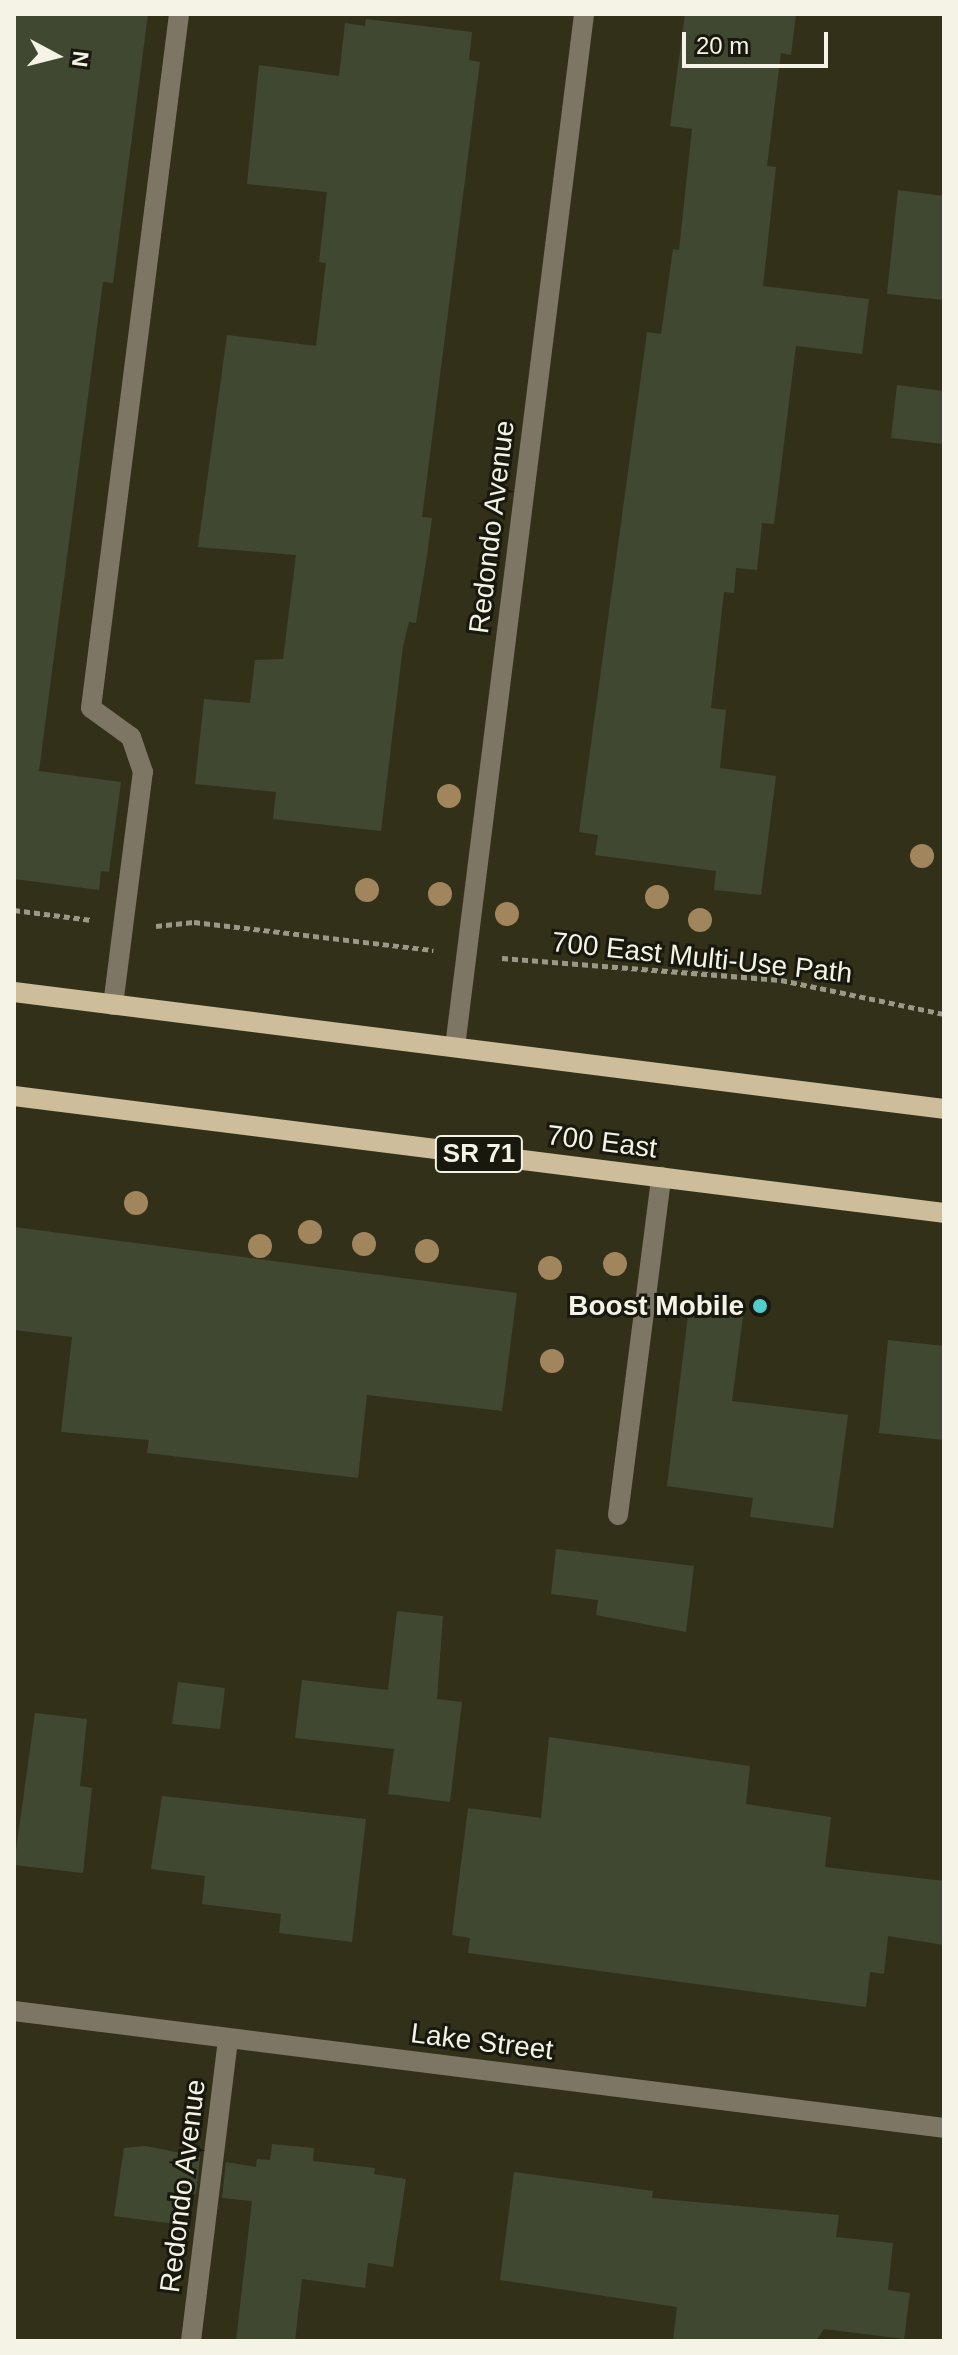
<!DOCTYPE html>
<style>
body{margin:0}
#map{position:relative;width:958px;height:2355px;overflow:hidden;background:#323019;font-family:Arial,sans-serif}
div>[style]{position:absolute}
.building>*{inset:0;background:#414832}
.path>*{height:5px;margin-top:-2.5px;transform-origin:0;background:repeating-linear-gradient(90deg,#9a9987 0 6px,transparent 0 10px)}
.minor>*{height:20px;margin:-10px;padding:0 10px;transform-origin:10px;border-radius:10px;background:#7e7665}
.major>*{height:20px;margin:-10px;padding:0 10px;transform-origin:10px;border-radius:10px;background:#cdbd9a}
.trees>*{width:24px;height:24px;margin:-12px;border-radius:50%;background:#a1855d}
.dots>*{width:22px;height:22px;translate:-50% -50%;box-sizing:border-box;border:4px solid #18180e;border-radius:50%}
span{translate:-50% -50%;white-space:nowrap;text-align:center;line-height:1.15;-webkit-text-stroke:6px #18180e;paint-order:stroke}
.shield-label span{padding:2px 6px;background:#18180e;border:2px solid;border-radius:6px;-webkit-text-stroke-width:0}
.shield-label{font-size:26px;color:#f4f3e5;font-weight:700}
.street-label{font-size:28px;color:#f4f3e5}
.poi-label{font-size:28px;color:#f4f3e5;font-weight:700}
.right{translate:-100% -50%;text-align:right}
.frame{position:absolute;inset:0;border:16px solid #f4f3e5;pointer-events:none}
.north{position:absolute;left:16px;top:16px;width:80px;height:80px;-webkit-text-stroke:6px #18180e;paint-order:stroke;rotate:97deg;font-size:22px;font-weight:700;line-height:32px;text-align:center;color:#f4f3e5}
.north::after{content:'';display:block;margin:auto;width:28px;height:36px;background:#f4f3e5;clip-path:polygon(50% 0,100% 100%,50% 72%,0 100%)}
.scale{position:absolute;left:682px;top:32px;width:146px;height:36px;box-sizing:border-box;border:4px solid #f4f3e5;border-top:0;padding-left:10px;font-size:24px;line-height:28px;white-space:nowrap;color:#f4f3e5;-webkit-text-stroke:6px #18180e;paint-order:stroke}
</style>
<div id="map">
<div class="building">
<div style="clip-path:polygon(14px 14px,148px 14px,113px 283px,103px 282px,39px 771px,121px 782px,109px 872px,101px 871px,99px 890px,14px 879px)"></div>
<div style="clip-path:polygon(685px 14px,796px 14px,791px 55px,781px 53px,767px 166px,776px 167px,763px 286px,869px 299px,862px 354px,796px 346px,774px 524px,762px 523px,757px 570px,736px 568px,734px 593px,724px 592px,711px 708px,726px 710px,720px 768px,776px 776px,761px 895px,714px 890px,716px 871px,595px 855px,598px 835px,579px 832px,647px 332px,661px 334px,673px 249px,679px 250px,692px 129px,670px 126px)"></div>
<div style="clip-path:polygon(366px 19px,472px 32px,469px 60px,480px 62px,422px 517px,432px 518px,427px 556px,416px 623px,409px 622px,403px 646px,381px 831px,273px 819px,276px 792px,195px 784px,204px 699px,250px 703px,255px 660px,283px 659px,296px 555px,198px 547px,227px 335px,316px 346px,326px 263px,319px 262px,327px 192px,247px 184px,259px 65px,339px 76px,345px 23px,365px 26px)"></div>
<div style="clip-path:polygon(898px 190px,944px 196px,944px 300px,887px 294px)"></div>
<div style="clip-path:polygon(897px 385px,944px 391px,944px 444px,891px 438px)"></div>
<div style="clip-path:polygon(14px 1227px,517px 1293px,502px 1411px,367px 1395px,358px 1478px,147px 1453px,149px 1440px,61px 1432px,72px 1337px,14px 1330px)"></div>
<div style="clip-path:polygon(701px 1304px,744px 1309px,732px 1401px,848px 1415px,833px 1528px,750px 1517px,753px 1498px,667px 1486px,688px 1316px,700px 1317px)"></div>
<div style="clip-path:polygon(888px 1340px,944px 1346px,944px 1440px,879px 1433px)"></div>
<div style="clip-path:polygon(556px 1549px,694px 1566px,686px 1632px,596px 1615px,598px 1600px,551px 1594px)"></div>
<div style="clip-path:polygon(397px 1611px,443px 1616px,437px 1699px,462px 1702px,450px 1802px,388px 1794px,394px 1749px,295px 1738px,302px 1680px,388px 1690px)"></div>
<div style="clip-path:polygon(178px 1682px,225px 1688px,220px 1729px,172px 1724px)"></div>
<div style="clip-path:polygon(35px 1713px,87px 1719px,80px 1786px,92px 1788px,83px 1873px,14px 1865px)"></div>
<div style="clip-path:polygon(549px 1737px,750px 1766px,746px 1804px,831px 1817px,825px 1867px,944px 1881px,944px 1945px,888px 1936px,884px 1974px,870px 1972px,866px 2007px,468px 1953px,470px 1938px,452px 1935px,468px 1808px,541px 1818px)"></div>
<div style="clip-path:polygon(162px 1796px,366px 1819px,352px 1942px,279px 1933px,281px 1914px,202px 1904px,205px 1876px,151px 1869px)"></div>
<div style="clip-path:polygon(272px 2144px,314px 2148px,313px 2161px,375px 2168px,374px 2174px,406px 2179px,393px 2267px,368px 2263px,365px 2288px,302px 2279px,295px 2341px,236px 2341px,252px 2201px,222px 2198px,226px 2162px,256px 2167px,257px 2159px,270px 2160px)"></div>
<div style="clip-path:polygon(146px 2146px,200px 2157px,196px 2194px,179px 2192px,175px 2224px,114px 2216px,124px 2148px)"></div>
<div style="clip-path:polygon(514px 2172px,653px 2191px,652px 2198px,839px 2215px,836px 2237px,893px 2243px,888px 2290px,910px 2293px,904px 2339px,824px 2329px,816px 2341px,673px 2341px,677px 2307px,500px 2280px)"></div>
</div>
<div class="path">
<div style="left:14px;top:910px;width:78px;rotate:7.4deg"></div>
<div style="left:156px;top:926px;width:38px;rotate:-6deg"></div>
<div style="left:194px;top:922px;width:241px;rotate:6.7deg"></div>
<div style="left:502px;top:958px;width:280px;rotate:4.5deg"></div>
<div style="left:781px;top:980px;width:167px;rotate:11.8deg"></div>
</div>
<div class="minor">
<div style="left:113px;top:1005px;width:235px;rotate:-82.7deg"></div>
<div style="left:143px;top:772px;width:37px;rotate:-109deg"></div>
<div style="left:131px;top:737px;width:49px;rotate:-144.1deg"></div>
<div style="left:91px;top:708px;width:700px;rotate:-82.77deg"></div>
<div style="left:455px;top:1047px;width:1041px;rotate:-82.88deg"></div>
<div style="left:618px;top:1515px;width:341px;rotate:-82.7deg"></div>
<div style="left:14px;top:2011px;width:937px;rotate:7.17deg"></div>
<div style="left:191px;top:2341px;width:304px;rotate:-83deg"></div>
</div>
<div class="major">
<div style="left:14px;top:992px;width:937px;rotate:7.17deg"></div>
<div style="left:14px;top:1096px;width:937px;rotate:7.17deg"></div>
</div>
<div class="trees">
<div style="left:449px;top:796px"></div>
<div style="left:922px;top:856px"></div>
<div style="left:367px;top:890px"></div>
<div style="left:440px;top:894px"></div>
<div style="left:657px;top:897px"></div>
<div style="left:507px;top:914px"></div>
<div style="left:700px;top:920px"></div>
<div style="left:136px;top:1203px"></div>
<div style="left:310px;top:1232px"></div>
<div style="left:364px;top:1244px"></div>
<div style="left:260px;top:1246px"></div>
<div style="left:427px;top:1251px"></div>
<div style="left:615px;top:1264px"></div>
<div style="left:550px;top:1268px"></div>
<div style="left:552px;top:1361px"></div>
</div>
<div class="dots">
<div style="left:760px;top:1306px;background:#52cdce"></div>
</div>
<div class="shield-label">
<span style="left:479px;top:1154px">SR 71</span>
</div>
<div class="street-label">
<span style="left:492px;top:527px;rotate:-83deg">Redondo Avenue</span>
<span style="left:702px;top:958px;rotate:6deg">700 East Multi-Use Path</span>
<span style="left:602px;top:1142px;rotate:7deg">700 East</span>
<span style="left:482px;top:2042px;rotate:7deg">Lake Street</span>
<span style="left:183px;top:2186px;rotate:-83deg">Redondo Avenue</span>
</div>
<div class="poi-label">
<span class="right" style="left:744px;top:1306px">Boost Mobile</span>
</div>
<div class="frame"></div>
<div class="north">N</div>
<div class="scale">20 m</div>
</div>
